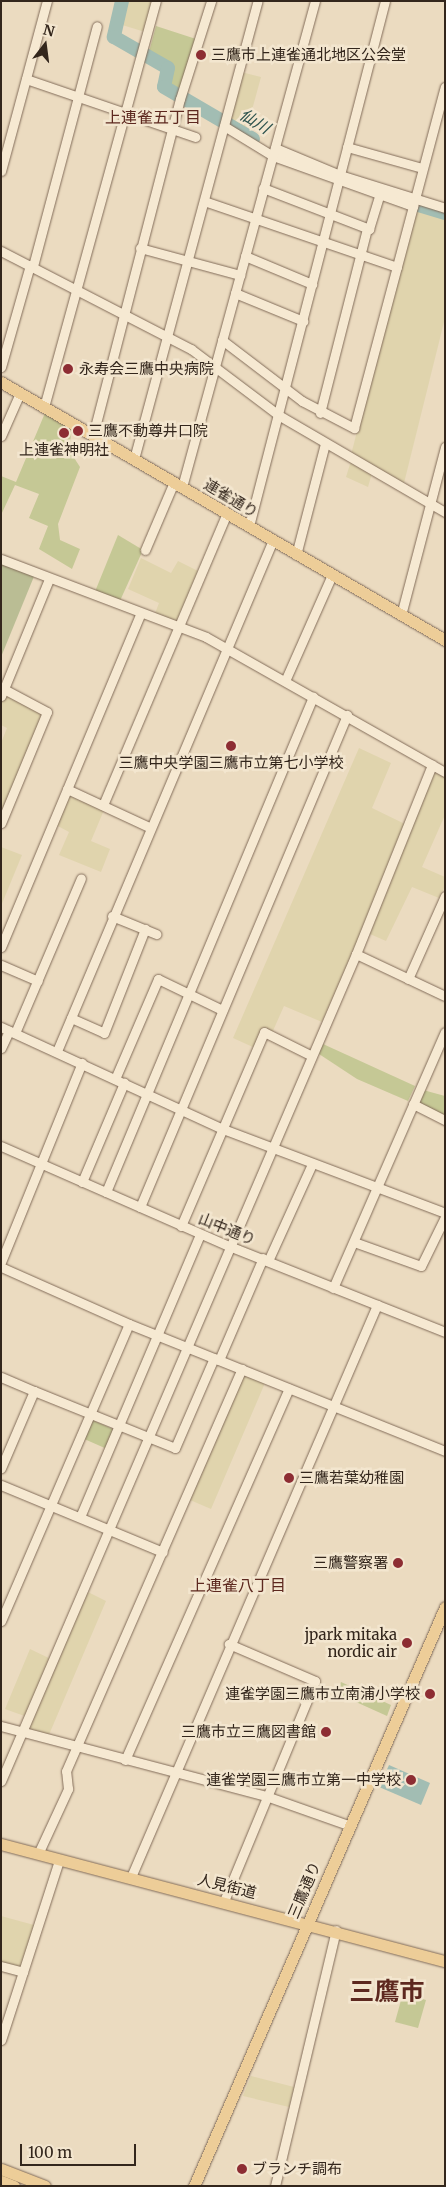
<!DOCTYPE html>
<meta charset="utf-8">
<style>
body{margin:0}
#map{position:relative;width:446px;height:2187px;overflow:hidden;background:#ebdbc0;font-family:Merriweather,"Noto Sans JP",serif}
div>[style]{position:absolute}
.farmland>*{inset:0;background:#e0d4ad}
.green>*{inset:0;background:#c5c895}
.cemetery>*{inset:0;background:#babd94}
.water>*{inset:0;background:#a2bdb3}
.river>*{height:14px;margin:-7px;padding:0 7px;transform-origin:7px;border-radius:7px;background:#a2bdb3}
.roads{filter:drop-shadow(0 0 1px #826c59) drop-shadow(0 0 1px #826c59)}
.minor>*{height:9px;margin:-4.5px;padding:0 4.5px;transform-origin:4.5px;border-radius:4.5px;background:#f6e9d2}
.major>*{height:11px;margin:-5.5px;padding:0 5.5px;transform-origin:5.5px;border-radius:5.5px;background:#edcd98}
.dots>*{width:14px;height:14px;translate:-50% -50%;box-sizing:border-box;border:2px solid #f3e6cf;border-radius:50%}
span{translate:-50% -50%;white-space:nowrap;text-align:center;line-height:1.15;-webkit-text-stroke:5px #f3e6cf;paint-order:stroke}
.poi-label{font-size:15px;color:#33261c}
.left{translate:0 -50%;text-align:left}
.right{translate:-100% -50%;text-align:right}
.street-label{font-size:15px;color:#33261c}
.neighbourhood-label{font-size:16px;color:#5d281f}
.water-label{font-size:16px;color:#2c524d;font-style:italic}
.town-label{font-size:25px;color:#5d281f;font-weight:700}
.frame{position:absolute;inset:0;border:2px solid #33261c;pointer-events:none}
.north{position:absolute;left:20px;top:20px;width:50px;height:50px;-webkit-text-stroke:4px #f3e6cf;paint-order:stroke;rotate:15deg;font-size:14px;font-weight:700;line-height:20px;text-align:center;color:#33261c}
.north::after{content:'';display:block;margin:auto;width:18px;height:22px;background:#33261c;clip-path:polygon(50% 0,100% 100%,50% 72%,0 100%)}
.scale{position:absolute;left:20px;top:2144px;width:116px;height:22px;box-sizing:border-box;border:2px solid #33261c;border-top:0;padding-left:6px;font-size:15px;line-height:18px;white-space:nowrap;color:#33261c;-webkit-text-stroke:4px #f3e6cf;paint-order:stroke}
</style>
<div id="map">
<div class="farmland">
<div style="clip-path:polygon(124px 1px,153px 1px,145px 32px,119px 24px)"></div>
<div style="clip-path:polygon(241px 72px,261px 77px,246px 132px,229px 119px)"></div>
<div style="clip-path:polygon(414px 207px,445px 216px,445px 318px,404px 483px,351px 455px)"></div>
<div style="clip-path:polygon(351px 461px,372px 473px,368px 487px,346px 477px)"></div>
<div style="clip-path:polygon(141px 558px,171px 573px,178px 561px,198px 571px,177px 624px,154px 616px,159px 603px,128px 589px)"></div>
<div style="clip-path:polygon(7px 693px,44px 713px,1px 816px,1px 743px,7px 728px,1px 725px,1px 703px)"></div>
<div style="clip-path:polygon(359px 748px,391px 763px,372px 808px,409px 826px,433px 769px,445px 775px,445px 815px,422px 867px,445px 877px,445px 886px,439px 898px,412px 887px,386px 941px,363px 931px,322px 1022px,284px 1006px,272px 1033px,255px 1048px,233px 1038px)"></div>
<div style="clip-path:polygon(70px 793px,104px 810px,91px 841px,110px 849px,101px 872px,59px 855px,69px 832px,56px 825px)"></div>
<div style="clip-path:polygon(1px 847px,22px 855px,1px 906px)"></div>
<div style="clip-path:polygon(244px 1373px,265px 1383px,211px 1509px,190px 1500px)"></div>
<div style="clip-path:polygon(86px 1591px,106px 1601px,48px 1737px,25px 1730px,30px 1718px,5px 1709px,30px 1649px,55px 1661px)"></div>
<div style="clip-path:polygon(1px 1916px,34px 1925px,22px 1967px,1px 1962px)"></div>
<div style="clip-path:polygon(251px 2076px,294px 2087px,289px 2107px,243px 2096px)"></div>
</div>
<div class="green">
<div style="clip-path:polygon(156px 26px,196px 39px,180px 90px,166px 81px,170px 65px,149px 52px)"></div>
<div style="clip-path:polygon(45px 413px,72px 428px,69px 450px,80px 467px,58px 524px,60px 540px,80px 549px,72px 569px,39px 549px,48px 526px,29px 518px,39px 494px,15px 485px,1px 515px,1px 476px,16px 482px)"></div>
<div style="clip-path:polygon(118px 535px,143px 550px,119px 603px,94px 594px)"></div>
<div style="clip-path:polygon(323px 1044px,415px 1086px,408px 1101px,357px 1079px,319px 1054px)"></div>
<div style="clip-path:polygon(423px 1090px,445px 1096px,445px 1117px,417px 1104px)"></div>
<div style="clip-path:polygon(90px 1419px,115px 1430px,107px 1449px,82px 1438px)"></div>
<div style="clip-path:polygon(341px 1682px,391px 1705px,387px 1716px,336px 1693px)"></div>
<div style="clip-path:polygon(403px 1993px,426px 2000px,418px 2028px,395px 2022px)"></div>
</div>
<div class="cemetery">
<div style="clip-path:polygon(1px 561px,35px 574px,1px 657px)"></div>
</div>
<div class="water">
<div style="clip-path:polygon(389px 1765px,430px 1783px,421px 1805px,379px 1787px)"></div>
</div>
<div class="river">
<div style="left:122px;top:1px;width:37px;rotate:103deg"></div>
<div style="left:114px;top:37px;width:62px;rotate:29.9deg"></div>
<div style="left:168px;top:68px;width:19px;rotate:102deg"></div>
<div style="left:164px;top:87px;width:103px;rotate:30.3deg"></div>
<div style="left:402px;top:200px;width:45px;rotate:16.8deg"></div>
</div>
<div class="roads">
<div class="minor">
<div style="left:26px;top:79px;width:179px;rotate:18.9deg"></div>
<div style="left:224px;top:126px;width:57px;rotate:31.5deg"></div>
<div style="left:273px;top:156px;width:149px;rotate:19.7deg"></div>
<div style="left:347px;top:147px;width:78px;rotate:15.6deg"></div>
<div style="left:275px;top:148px;width:70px;rotate:22.6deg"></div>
<div style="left:340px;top:175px;width:110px;rotate:17.4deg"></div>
<div style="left:1px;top:171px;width:176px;rotate:-74.9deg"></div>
<div style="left:263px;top:188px;width:114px;rotate:21.1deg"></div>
<div style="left:369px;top:229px;width:34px;rotate:-73deg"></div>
<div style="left:204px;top:201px;width:204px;rotate:18.9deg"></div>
<div style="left:140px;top:248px;width:104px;rotate:15.1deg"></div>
<div style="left:1px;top:251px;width:214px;rotate:27.3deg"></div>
<div style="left:191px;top:349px;width:111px;rotate:37deg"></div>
<div style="left:280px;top:416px;width:191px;rotate:30.2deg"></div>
<div style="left:245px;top:256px;width:73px;rotate:22.7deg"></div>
<div style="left:33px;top:266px;width:248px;rotate:-75.1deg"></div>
<div style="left:235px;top:293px;width:74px;rotate:22.4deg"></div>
<div style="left:222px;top:340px;width:101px;rotate:37.3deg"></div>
<div style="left:302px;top:401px;width:59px;rotate:27.4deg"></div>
<div style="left:354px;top:428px;width:353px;rotate:-75.1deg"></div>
<div style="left:1px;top:367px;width:106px;rotate:-74.1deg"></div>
<div style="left:44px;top:407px;width:421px;rotate:-74.6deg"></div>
<div style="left:320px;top:413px;width:190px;rotate:-75.7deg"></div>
<div style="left:93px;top:435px;width:347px;rotate:-75.5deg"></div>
<div style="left:180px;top:99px;width:103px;rotate:-72.4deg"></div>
<div style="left:1px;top:436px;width:47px;rotate:-66.2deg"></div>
<div style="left:134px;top:459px;width:474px;rotate:-74.9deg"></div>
<div style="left:182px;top:487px;width:504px;rotate:-74.7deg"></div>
<div style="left:249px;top:526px;width:542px;rotate:-75.48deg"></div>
<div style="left:145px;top:550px;width:74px;rotate:-66.9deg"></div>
<div style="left:296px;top:555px;width:115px;rotate:-75.4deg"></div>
<div style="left:1px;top:559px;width:219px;rotate:20.8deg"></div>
<div style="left:206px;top:637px;width:274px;rotate:29.5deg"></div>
<div style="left:401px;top:615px;width:174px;rotate:-75.3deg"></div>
<div style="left:285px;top:681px;width:116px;rotate:-66.1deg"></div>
<div style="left:1px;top:696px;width:126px;rotate:-67.7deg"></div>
<div style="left:67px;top:789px;width:90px;rotate:24.9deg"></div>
<div style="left:103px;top:805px;width:317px;rotate:-67deg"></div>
<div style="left:1px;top:823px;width:120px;rotate:-67.5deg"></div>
<div style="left:47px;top:712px;width:49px;rotate:-151.9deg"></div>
<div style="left:112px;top:916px;width:48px;rotate:22.2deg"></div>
<div style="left:1px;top:947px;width:361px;rotate:-67.3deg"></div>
<div style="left:356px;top:954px;width:98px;rotate:25.3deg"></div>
<div style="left:1px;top:965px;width:40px;rotate:23.4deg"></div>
<div style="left:408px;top:979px;width:91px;rotate:-66deg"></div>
<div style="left:71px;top:1018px;width:36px;rotate:24deg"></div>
<div style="left:104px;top:1033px;width:112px;rotate:-68.5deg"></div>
<div style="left:1px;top:1027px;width:244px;rotate:24.7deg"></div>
<div style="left:223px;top:1129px;width:237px;rotate:20.7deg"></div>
<div style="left:15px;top:1033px;width:168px;rotate:-66.9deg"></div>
<div style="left:1px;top:1048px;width:19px;rotate:-65deg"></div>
<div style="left:57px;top:1051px;width:555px;rotate:-67.09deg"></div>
<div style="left:115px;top:1079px;width:109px;rotate:-66.7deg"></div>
<div style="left:158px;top:979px;width:71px;rotate:25.8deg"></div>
<div style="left:413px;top:1104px;width:36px;rotate:27deg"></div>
<div style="left:1px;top:1146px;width:249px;rotate:23.7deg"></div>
<div style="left:229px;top:1246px;width:232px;rotate:21.7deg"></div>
<div style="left:82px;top:1182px;width:108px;rotate:-67deg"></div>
<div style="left:106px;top:1192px;width:537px;rotate:-67.31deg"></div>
<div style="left:140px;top:1207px;width:534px;rotate:-67.18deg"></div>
<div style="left:181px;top:1226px;width:211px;rotate:-66.8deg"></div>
<div style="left:264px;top:1032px;width:51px;rotate:26.6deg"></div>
<div style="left:354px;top:1242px;width:71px;rotate:19.7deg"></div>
<div style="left:421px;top:1266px;width:55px;rotate:-63.9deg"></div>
<div style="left:268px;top:1261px;width:107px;rotate:-65.6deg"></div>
<div style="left:1px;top:1262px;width:215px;rotate:-67.9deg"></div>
<div style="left:1px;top:1267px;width:140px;rotate:24deg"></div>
<div style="left:129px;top:1324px;width:341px;rotate:21.9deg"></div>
<div style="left:333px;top:1288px;width:279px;rotate:-66.4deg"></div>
<div style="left:219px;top:1360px;width:111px;rotate:-66.7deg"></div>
<div style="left:1px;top:1377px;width:36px;rotate:23deg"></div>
<div style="left:34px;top:1391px;width:84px;rotate:113.2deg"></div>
<div style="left:34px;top:1391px;width:152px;rotate:22deg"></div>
<div style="left:175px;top:1448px;width:98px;rotate:-66.6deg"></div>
<div style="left:1px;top:1485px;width:175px;rotate:22.5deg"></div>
<div style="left:80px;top:1517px;width:307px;rotate:-67deg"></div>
<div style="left:1px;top:1621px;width:323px;rotate:-66.7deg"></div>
<div style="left:1px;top:1726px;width:274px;rotate:14.8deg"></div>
<div style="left:266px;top:1796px;width:87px;rotate:19.5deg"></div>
<div style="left:125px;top:1760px;width:406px;rotate:-66.2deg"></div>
<div style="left:1px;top:1781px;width:900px;rotate:-66.77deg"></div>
<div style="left:356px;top:954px;width:204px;rotate:-68.1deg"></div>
<div style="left:38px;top:1854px;width:72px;rotate:-65.2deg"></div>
<div style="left:68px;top:1789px;width:18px;rotate:-96deg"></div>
<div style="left:66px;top:1771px;width:439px;rotate:-66.4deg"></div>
<div style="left:131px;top:1877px;width:623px;rotate:-66.73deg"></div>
<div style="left:224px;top:1901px;width:238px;rotate:-67.5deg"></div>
<div style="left:315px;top:1681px;width:94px;rotate:-156.7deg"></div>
<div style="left:1px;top:1966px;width:23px;rotate:15deg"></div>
<div style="left:1px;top:2040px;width:189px;rotate:-72.1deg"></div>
<div style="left:275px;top:2186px;width:263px;rotate:-76.6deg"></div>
</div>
<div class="major">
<div style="left:1px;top:382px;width:514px;rotate:30.16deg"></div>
<div style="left:1px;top:1844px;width:459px;rotate:14.8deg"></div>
<div style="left:1px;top:2169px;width:47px;rotate:21.1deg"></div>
<div style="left:1px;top:2181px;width:14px;rotate:21deg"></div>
<div style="left:194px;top:2186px;width:631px;rotate:-66.56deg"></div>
</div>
</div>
<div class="dots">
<div style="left:201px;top:55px;background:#8d2d33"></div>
<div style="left:68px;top:369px;background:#8d2d33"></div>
<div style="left:78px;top:431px;background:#8d2d33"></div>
<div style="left:64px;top:433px;background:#8d2d33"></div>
<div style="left:231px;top:746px;background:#8d2d33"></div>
<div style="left:289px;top:1478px;background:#8d2d33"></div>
<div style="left:398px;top:1563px;background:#8d2d33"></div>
<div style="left:407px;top:1643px;background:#8d2d33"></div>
<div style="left:430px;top:1694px;background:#8d2d33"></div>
<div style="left:326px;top:1732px;background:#8d2d33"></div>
<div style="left:411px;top:1780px;background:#8d2d33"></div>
<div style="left:242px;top:2169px;background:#8d2d33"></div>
</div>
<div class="poi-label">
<span class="left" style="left:211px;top:55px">三鷹市上連雀通北地区公会堂</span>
<span class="left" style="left:79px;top:369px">永寿会三鷹中央病院</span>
<span class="left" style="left:88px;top:431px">三鷹不動尊井口院</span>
<span style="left:64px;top:450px">上連雀神明社</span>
<span style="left:231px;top:763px">三鷹中央学園三鷹市立第七小学校</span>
<span class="left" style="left:299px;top:1478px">三鷹若葉幼稚園</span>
<span class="right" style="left:388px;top:1563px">三鷹警察署</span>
<span class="right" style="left:397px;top:1643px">jpark mitaka<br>nordic air</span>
<span class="right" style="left:420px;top:1694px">連雀学園三鷹市立南浦小学校</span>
<span class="right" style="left:316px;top:1732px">三鷹市立三鷹図書館</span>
<span class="right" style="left:401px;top:1780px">連雀学園三鷹市立第一中学校</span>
<span class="left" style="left:252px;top:2169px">ブランチ調布</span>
</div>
<div class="street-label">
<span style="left:231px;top:498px;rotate:31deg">連雀通り</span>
<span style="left:227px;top:1229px;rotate:22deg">山中通り</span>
<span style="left:227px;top:1886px;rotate:14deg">人見街道</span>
<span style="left:304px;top:1890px;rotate:-67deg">三鷹通り</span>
</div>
<div class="neighbourhood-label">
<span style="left:153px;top:117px">上連雀五丁目</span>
<span style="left:238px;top:1585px">上連雀八丁目</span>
</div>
<div class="water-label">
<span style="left:255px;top:121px;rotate:31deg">仙川</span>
</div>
<div class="town-label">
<span style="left:387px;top:1991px">三鷹市</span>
</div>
<div class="frame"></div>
<div class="north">N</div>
<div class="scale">100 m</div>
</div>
